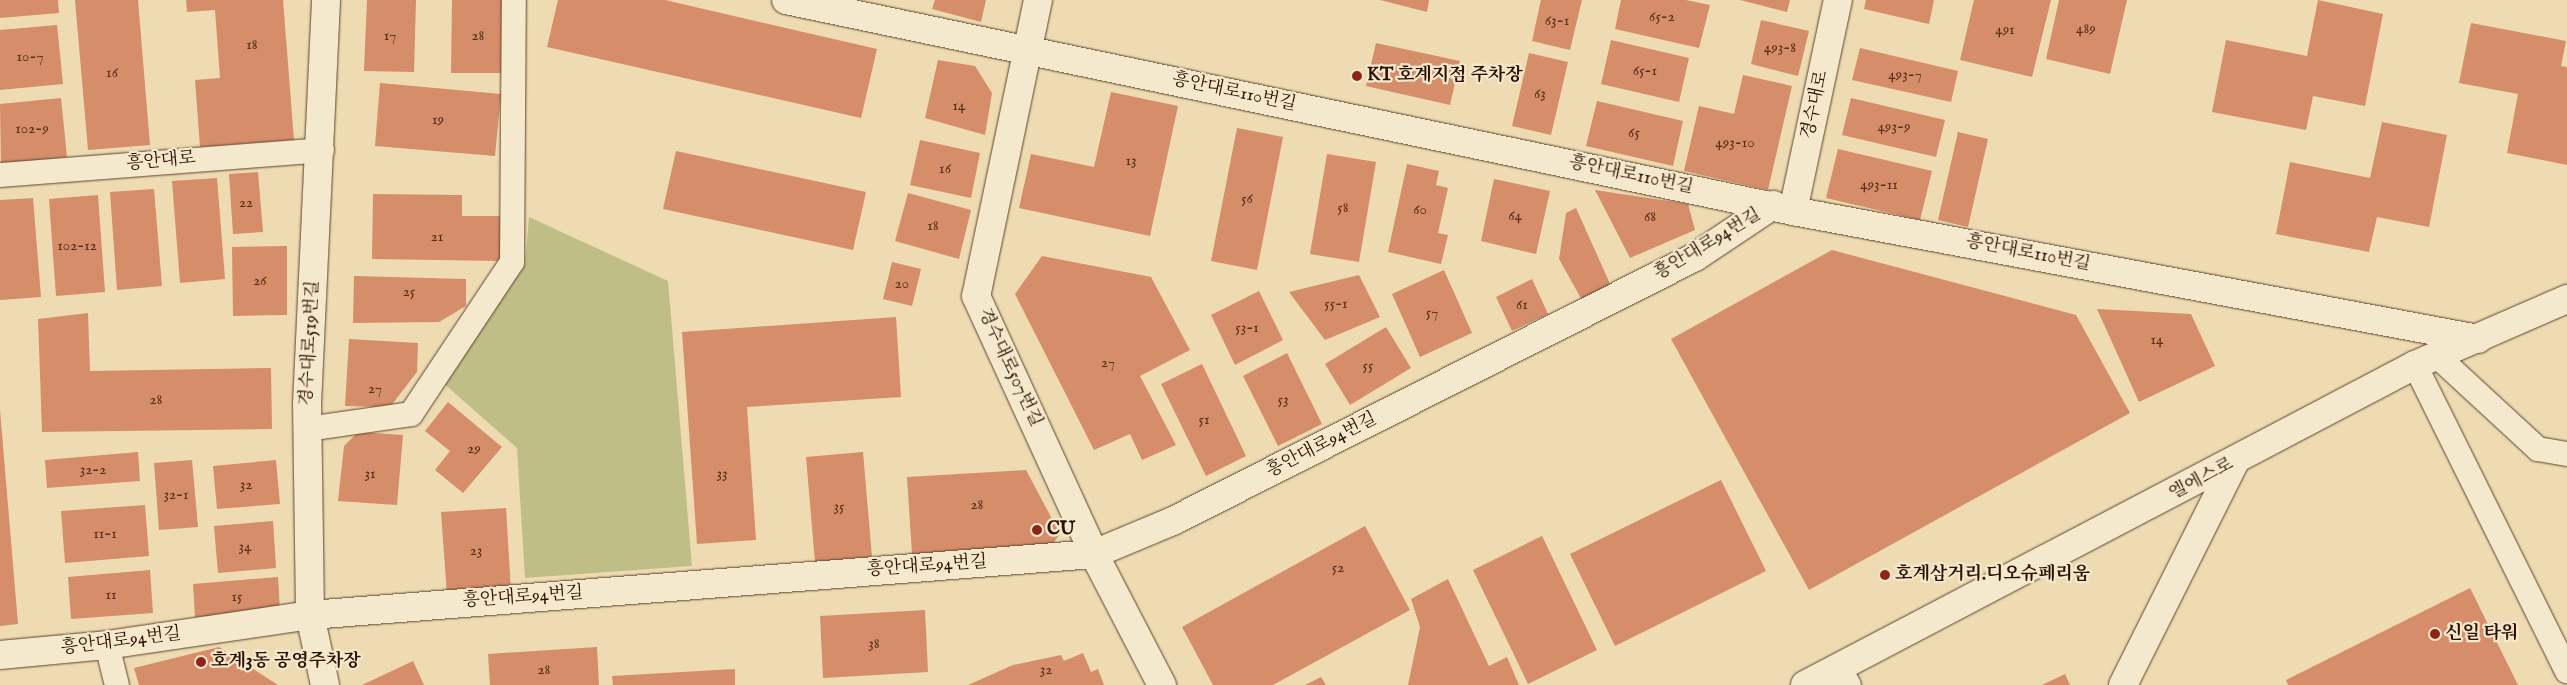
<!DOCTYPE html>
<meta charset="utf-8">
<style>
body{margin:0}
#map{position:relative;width:2567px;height:685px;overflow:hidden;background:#eedbb2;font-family:"IM FELL English","Noto Serif KR",serif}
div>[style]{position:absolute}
.green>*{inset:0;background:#c0be87}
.building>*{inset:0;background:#d58d6a}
.roads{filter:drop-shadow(0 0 1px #5e432d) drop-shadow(0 0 1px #5e432d)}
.service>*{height:24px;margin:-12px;padding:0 12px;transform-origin:12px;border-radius:12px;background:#f4e8cd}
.minor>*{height:28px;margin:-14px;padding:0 14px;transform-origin:14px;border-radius:14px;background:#f4e8cd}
.tertiary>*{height:28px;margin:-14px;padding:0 14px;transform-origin:14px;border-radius:14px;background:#f4e8cd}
.dots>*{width:14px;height:14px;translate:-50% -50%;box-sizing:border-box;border:2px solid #f4e8cd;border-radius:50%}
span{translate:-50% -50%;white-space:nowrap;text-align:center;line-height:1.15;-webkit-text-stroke:4.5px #f4e8cd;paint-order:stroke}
.number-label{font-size:15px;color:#582f1b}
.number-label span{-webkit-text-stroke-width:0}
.poi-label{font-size:18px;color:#2e1001;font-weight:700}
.left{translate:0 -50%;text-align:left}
.street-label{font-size:18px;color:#2e1001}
</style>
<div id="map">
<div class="green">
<div style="clip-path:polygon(529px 217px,668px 281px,692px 566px,525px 578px,517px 448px,442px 382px,525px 263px)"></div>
</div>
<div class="building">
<div style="clip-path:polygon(0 0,58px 0,59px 13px,0 18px)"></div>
<div style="clip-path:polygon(75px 0,138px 0,150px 145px,88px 150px)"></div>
<div style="clip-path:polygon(186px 0,283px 0,294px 140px,200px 147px,195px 80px,220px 78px,215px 10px,187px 12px)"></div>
<div style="clip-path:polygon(367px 0,416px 0,414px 72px,364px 71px)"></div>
<div style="clip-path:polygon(452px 0,505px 0,504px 73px,451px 73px)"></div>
<div style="clip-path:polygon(558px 0,665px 0,877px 49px,861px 118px,547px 47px)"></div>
<div style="clip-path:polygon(935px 0,986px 0,981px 22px,932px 9px)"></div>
<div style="clip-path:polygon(1380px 0,1429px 0,1427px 12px)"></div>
<div style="clip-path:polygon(1541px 0,1582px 0,1570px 50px,1532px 41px)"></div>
<div style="clip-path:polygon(1621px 0,1686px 0,1710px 5px,1699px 48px,1615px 29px)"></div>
<div style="clip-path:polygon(1740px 0,1790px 0,1787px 12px)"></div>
<div style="clip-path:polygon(1866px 0,1934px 0,1929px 24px,1864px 9px)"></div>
<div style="clip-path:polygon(1974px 0,2051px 0,2032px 77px,1960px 60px)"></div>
<div style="clip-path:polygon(2059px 0,2127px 0,2110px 74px,2046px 59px)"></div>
<div style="clip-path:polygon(2318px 0,2383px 14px,2365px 106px,2313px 96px,2306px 130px,2212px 112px,2226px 40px,2307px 56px)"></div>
<div style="clip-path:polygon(1761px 20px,1809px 31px,1798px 76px,1751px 64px)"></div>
<div style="clip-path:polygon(2471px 23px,2566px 41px,2561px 66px,2567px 67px,2567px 165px,2507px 153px,2518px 94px,2459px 83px)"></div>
<div style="clip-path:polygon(57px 25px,63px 84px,0 90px,0 30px)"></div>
<div style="clip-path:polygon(1611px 40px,1689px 58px,1679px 102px,1601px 84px)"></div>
<div style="clip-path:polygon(1376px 43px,1460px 61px,1450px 105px,1366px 86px)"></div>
<div style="clip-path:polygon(1860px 48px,1958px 71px,1951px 102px,1852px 80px)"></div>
<div style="clip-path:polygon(1529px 53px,1568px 62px,1551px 135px,1512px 126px)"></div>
<div style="clip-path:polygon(938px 60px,975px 66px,992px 93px,985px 135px,925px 118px)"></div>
<div style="clip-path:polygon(1743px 75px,1792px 86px,1768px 190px,1684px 171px,1699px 106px,1734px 114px)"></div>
<div style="clip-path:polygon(380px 83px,501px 94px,495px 156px,375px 146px)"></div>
<div style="clip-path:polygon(1111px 92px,1178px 106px,1150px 236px,1019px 208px,1031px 154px,1094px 167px)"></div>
<div style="clip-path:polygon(61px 98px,67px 157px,1px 164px,0 104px)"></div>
<div style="clip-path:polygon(1851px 98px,1945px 120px,1936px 157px,1842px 135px)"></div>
<div style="clip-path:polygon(1597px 101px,1683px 121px,1673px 166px,1586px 146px)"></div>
<div style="clip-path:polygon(2382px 122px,2447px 135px,2429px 227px,2377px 217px,2369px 252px,2276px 234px,2290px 162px,2370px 178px)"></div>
<div style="clip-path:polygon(1237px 128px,1283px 137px,1257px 270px,1211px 261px)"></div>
<div style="clip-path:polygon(1958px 132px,1988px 139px,1968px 227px,1938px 220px)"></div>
<div style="clip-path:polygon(920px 140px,980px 153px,971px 198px,910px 185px)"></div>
<div style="clip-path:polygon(1838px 149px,1932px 171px,1920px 220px,1826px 198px)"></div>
<div style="clip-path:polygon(676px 151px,866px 192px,853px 250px,663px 209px)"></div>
<div style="clip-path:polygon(1327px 154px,1376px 162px,1359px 262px,1310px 254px)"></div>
<div style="clip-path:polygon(1407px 164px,1439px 171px,1436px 185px,1448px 188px,1438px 233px,1448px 235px,1441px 264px,1388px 252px)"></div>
<div style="clip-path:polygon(258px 172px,263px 232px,233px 234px,229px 174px)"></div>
<div style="clip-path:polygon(217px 178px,225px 279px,180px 283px,172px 181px)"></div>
<div style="clip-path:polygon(1494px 179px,1550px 191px,1536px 254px,1481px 241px)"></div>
<div style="clip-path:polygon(154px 189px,162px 286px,117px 290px,110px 192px)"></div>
<div style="clip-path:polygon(1595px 190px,1688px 204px,1695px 230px,1630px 258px)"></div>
<div style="clip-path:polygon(908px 193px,971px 210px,959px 259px,895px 241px)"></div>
<div style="clip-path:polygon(373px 194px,462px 195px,462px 216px,502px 216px,501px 261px,372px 259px)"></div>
<div style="clip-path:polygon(98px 195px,105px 292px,56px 296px,49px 199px)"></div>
<div style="clip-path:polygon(33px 198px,41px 297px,0 300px,0 200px)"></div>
<div style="clip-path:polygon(1576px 208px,1611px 286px,1582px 300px,1559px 259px,1566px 213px)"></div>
<div style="clip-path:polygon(287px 246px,287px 315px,233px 316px,232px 247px)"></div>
<div style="clip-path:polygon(1832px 250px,2076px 315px,2130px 413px,1809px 590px,1671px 339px)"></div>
<div style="clip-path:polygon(1042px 256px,1151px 277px,1190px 350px,1140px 376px,1176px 445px,1142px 460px,1130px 434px,1094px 450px,1015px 294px)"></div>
<div style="clip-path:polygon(892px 262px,921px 269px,912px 306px,883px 299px)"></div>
<div style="clip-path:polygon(1444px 270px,1472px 333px,1420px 357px,1392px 294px)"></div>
<div style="clip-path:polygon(1359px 275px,1380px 317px,1325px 340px,1289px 292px)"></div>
<div style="clip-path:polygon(354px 276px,466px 279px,466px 306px,439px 322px,353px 323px)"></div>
<div style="clip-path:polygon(1532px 279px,1548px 314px,1512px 331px,1496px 297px)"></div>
<div style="clip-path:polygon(1259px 291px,1283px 340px,1235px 365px,1211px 315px)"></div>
<div style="clip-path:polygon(2097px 309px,2191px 314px,2215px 366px,2139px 402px)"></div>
<div style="clip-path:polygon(88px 313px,90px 371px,271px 368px,272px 429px,42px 432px,38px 319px)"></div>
<div style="clip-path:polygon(896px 317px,901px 397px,747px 407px,756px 540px,697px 544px,682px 332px)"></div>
<div style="clip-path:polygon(1386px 327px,1411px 368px,1350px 405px,1325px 364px)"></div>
<div style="clip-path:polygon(349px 339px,418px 343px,417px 372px,390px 407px,345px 406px)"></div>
<div style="clip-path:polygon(1287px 353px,1322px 424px,1278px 446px,1243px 376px)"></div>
<div style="clip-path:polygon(1202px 364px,1246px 456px,1206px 476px,1161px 384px)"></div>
<div style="clip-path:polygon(448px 402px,502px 447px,463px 493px,435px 470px,450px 451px,425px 431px)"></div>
<div style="clip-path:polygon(0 410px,18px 624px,0 626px)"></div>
<div style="clip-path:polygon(358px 432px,403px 435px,397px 505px,338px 501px,344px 446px)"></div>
<div style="clip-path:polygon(138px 452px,140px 481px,47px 488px,45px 460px)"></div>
<div style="clip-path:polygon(863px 452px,872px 557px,815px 562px,806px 457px)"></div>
<div style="clip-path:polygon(192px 460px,198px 527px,159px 530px,154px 463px)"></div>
<div style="clip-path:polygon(276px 460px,280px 504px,217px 509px,213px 466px)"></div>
<div style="clip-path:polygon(1026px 470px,1060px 534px,1046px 553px,912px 554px,907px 477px)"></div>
<div style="clip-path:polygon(1721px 480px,1766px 571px,1615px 646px,1570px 554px)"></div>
<div style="clip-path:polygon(145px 505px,149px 556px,65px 563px,61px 511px)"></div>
<div style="clip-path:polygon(506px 508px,511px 591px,447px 595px,441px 512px)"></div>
<div style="clip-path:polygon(273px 521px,276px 568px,218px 573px,214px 526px)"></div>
<div style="clip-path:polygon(1365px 526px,1410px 610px,1273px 685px,1213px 685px,1182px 627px)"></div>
<div style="clip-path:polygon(1542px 536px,1597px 650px,1528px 684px,1473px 570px)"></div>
<div style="clip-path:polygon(150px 570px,153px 613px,71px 619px,68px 577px)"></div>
<div style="clip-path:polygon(278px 577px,280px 610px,195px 617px,193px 584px)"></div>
<div style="clip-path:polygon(1448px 579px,1489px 666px,1507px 657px,1519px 685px,1408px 685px,1420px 627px,1411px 599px)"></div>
<div style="clip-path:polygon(2470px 588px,2518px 685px,2288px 685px,2286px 680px)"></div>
<div style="clip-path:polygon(925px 610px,928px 672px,823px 678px,820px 616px)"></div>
<div style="clip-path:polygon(219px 647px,278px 685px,139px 685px,134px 668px)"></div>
<div style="clip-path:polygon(597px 647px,599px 685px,490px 685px,488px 654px)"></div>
<div style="clip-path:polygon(1083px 653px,1091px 672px,1098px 669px,1104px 685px,968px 685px,1013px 665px,1061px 655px,1064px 661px)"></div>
<div style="clip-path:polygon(413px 661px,424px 685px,362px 685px)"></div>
<div style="clip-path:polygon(735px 669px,735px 685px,613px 685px,612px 676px)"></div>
<div style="clip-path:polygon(2065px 674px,2070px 685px,2042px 685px)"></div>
<div style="clip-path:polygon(1321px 677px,1326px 685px,1305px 685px)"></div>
</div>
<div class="roads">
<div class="service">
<div style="left:0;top:175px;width:323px;rotate:-4.4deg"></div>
<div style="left:2436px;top:355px;width:139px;rotate:42.7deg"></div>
<div style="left:2538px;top:449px;width:29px;rotate:10deg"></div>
<div style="left:2415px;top:365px;width:342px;rotate:63.6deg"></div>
<div style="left:308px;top:429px;width:104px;rotate:-8.3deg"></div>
<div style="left:411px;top:414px;width:182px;rotate:-56.4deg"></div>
<div style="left:512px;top:262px;width:262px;rotate:-89.6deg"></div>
<div style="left:107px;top:645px;width:41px;rotate:76deg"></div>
<div style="left:1839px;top:668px;width:20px;rotate:60deg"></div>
</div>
<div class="minor">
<div style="left:786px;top:0;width:1029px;rotate:11.83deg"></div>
<div style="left:1793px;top:211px;width:697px;rotate:10.58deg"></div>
<div style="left:1038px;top:0;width:302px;rotate:101.8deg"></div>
<div style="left:976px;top:296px;width:284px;rotate:65.4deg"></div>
<div style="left:1094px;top:554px;width:148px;rotate:62.6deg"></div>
<div style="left:1793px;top:211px;width:216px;rotate:-78deg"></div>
<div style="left:0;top:655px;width:107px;rotate:-5.3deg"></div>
<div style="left:107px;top:645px;width:205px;rotate:-8.4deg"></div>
<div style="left:310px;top:615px;width:786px;rotate:-4.45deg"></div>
<div style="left:1094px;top:554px;width:86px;rotate:-22.7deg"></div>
<div style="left:1173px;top:521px;width:585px;rotate:-26.83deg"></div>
<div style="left:1695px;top:257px;width:94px;rotate:-33.7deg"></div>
<div style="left:325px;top:685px;width:72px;rotate:-102.1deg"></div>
<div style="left:310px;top:615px;width:211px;rotate:-90.8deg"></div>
<div style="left:307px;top:404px;width:404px;rotate:-87.3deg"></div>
<div style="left:2123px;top:685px;width:248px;rotate:-63.4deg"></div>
</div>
<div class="tertiary">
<div style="left:1805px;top:685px;width:689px;rotate:-27.68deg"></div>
<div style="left:2415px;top:365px;width:166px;rotate:-23.5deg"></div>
</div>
</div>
<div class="dots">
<div style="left:1357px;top:76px;background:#8f2418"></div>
<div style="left:1037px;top:530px;background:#8f2418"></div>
<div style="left:1885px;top:575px;background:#8f2418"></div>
<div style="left:2435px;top:634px;background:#8f2418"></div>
<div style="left:201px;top:662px;background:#8f2418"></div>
</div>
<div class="number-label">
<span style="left:1662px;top:17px">65-2</span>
<span style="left:1557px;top:21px">63-1</span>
<span style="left:2086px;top:29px">489</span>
<span style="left:2005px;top:30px">491</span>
<span style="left:390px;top:36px">17</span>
<span style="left:478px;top:36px">28</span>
<span style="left:252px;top:45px">18</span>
<span style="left:1780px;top:48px">493-8</span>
<span style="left:30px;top:57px">10-7</span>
<span style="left:1645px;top:71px">65-1</span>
<span style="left:112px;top:73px">16</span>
<span style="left:1905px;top:75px">493-7</span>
<span style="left:1540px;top:94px">63</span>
<span style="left:959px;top:106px">14</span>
<span style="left:438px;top:120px">19</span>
<span style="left:1894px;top:127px">493-9</span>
<span style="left:32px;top:129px">102-9</span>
<span style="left:1634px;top:133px">65</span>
<span style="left:1735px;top:143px">493-10</span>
<span style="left:1131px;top:161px">13</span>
<span style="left:945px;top:169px">16</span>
<span style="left:1879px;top:185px">493-11</span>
<span style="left:1247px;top:199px">56</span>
<span style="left:246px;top:203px">22</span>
<span style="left:1343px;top:208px">58</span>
<span style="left:1420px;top:210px">60</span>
<span style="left:1515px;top:216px">64</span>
<span style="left:1650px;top:217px">68</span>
<span style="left:933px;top:226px">18</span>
<span style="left:437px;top:237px">21</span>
<span style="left:77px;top:246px">102-12</span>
<span style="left:260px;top:281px">26</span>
<span style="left:902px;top:284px">20</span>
<span style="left:409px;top:292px">25</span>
<span style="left:1336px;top:304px">55-1</span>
<span style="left:1522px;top:305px">61</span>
<span style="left:1432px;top:313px">57</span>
<span style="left:1247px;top:328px">53-1</span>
<span style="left:2157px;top:340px">14</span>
<span style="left:1108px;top:363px">27</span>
<span style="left:1368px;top:366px">55</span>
<span style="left:375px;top:389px">27</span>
<span style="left:156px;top:400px">28</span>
<span style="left:1283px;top:400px">53</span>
<span style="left:1204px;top:420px">51</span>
<span style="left:474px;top:449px">29</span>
<span style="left:93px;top:470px">32-2</span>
<span style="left:370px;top:474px">31</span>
<span style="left:722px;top:474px">33</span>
<span style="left:246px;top:485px">32</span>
<span style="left:176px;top:495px">32-1</span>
<span style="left:977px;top:505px">28</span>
<span style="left:839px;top:507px">35</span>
<span style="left:105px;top:534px">11-1</span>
<span style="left:245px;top:547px">34</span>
<span style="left:476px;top:551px">23</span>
<span style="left:1338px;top:568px">52</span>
<span style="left:111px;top:595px">11</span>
<span style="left:237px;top:597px">15</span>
<span style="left:874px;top:644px">38</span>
<span style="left:544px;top:670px">28</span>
<span style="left:1046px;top:670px">32</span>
</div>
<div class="poi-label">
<span class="left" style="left:1367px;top:76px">KT 호계지점 주차장</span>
<span class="left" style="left:1047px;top:530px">CU</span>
<span class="left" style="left:1895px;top:575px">호계삼거리.디오슈페리움</span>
<span class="left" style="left:2445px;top:634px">신일 타워</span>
<span class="left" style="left:211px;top:662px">호계3동 공영주차장</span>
</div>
<div class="street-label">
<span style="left:1234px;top:93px;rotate:12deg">흥안대로110번길</span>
<span style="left:1816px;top:105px;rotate:-78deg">경수대로</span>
<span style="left:161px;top:162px;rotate:-5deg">흥안대로</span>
<span style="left:1631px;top:176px;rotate:12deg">흥안대로110번길</span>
<span style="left:1708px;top:245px;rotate:-31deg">흥안대로94번길</span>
<span style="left:2028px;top:254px;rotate:11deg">흥안대로110번길</span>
<span style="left:311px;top:343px;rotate:-87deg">경수대로519번길</span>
<span style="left:1009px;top:368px;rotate:65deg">경수대로507번길</span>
<span style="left:1322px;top:446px;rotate:-27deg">흥안대로94번길</span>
<span style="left:2202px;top:480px;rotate:-28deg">엘에스로</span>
<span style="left:927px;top:567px;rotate:-4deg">흥안대로94번길</span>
<span style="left:523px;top:598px;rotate:-4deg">흥안대로94번길</span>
<span style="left:121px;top:642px;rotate:-7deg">흥안대로94번길</span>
</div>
</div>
